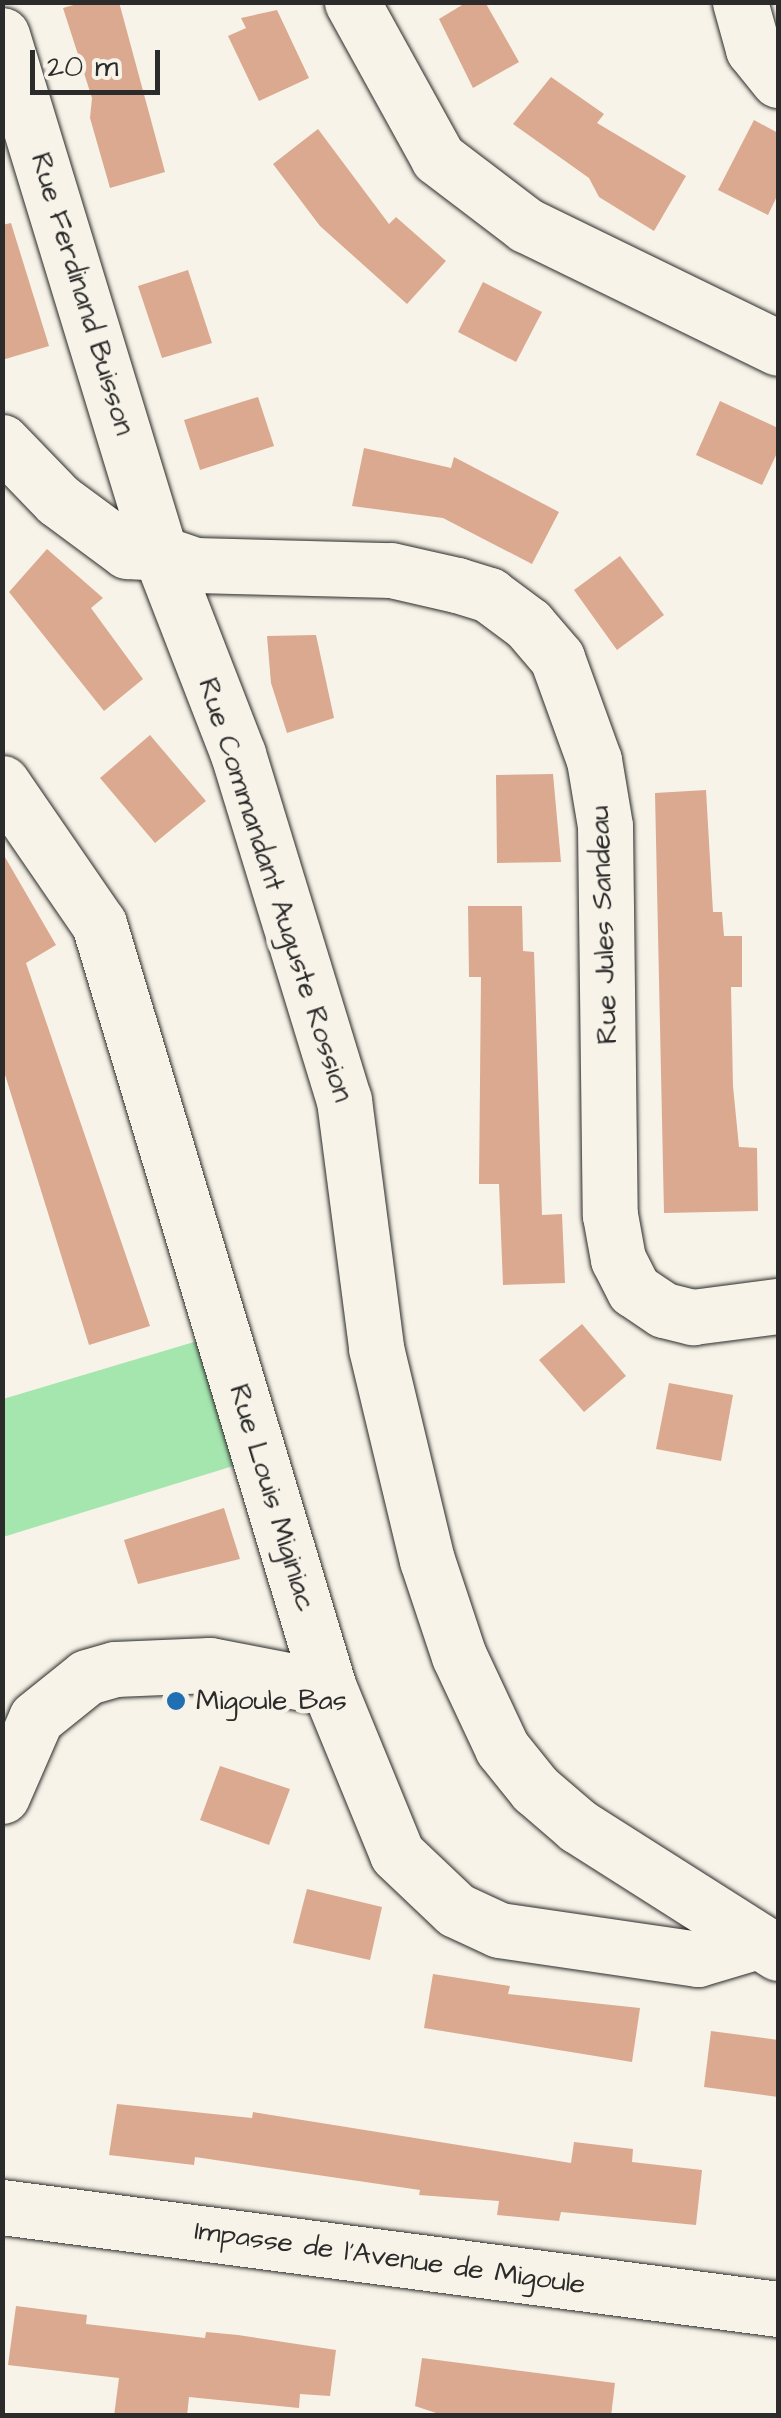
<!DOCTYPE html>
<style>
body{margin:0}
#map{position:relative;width:781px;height:2418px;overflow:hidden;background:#f7f3e8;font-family:"Architects Daughter",sans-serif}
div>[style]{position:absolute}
.green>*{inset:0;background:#a5e6af}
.building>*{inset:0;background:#dba98f}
.roads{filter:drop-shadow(0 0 2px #2b2b2b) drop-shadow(0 0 2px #2b2b2b)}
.minor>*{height:55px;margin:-27.5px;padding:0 27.5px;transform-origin:27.5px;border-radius:27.5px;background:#f7f3e8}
.dots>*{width:28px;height:28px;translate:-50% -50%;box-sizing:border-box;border:5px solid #f7f3e8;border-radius:50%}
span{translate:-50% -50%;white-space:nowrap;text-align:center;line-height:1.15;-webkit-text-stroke:9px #f7f3e8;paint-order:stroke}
.street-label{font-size:28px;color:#2b2b2b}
.poi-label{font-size:28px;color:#2b2b2b}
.left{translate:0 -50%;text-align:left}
.frame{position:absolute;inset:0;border:5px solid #2b2b2b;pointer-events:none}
.scale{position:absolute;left:30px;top:50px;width:130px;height:45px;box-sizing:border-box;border:5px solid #2b2b2b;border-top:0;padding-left:12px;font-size:30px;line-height:35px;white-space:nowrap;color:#2b2b2b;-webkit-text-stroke:8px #f7f3e8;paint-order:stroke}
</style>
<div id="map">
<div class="green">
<div style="clip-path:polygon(204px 1339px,243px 1463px,3px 1537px,3px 1399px)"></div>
</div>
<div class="building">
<div style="clip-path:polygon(84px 2px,119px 2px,165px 172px,110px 188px,90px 118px,92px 98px,63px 8px)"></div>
<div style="clip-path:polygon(467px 2px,485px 2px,519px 62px,473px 88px,439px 19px)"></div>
<div style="clip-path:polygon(277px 10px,309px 78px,259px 101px,228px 36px,246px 28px,241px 18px)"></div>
<div style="clip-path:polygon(551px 77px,604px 114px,597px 123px,686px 176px,654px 231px,599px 197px,589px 178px,513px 124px)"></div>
<div style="clip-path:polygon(754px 120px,778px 133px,778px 194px,768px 215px,718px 190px)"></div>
<div style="clip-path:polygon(318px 129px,389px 224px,396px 217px,446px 261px,407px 304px,320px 226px,273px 164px)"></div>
<div style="clip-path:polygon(11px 223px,49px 346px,2px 360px,2px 225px)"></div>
<div style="clip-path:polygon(188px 270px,212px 343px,162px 358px,138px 286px)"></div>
<div style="clip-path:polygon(483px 282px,542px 312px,516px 362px,458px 332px)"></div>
<div style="clip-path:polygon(258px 397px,274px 446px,200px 470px,184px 420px)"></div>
<div style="clip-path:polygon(720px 401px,778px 428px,778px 451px,762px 485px,696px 455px)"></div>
<div style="clip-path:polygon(364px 448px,451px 468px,454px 457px,559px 512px,532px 564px,443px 518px,352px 506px)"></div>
<div style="clip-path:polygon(47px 549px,103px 598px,91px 608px,143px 679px,104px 711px,9px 592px)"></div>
<div style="clip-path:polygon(620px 556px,664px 615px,617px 650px,574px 590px)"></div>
<div style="clip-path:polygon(316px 635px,334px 718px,287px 733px,271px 683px,267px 636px)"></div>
<div style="clip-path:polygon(150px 735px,206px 801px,155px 843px,100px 778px)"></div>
<div style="clip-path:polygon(553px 774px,561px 862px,497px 863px,496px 775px)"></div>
<div style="clip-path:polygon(706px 790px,713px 912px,722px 912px,724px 936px,742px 936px,742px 987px,731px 987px,733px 1086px,739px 1147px,757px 1148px,758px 1211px,664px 1213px,655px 793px)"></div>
<div style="clip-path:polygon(2px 852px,56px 945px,26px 963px,150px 1326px,89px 1345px,2px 1065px)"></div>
<div style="clip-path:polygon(468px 906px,522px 906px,523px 951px,534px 952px,542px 1215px,562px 1214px,565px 1283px,503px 1285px,499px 1184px,479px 1184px,481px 977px,469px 977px)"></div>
<div style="clip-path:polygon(582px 1324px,626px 1376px,584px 1412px,539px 1360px)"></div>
<div style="clip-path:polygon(669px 1383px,733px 1395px,721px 1461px,656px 1449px)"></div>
<div style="clip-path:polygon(224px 1508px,240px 1559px,138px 1584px,124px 1540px)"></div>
<div style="clip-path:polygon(220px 1766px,290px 1789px,269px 1845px,200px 1820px)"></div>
<div style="clip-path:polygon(307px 1889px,382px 1907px,370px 1960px,293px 1943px)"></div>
<div style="clip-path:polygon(433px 1974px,510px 1986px,508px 1994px,640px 2008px,632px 2062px,424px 2028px)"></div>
<div style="clip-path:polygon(711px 2031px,778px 2040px,778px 2097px,704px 2087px)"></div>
<div style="clip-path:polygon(117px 2104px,252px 2118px,253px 2112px,571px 2163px,574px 2142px,633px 2149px,632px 2162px,702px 2170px,696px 2225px,561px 2212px,559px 2221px,497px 2215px,499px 2201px,419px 2195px,420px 2190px,195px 2157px,194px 2165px,109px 2155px)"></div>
<div style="clip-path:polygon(16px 2306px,87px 2315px,86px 2324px,205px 2338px,206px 2332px,238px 2335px,336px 2350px,330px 2396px,300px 2394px,299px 2408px,189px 2397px,187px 2416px,114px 2416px,119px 2378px,8px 2365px)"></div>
<div style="clip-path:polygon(422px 2358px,615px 2383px,611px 2416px,445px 2416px,415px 2406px)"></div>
</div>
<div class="roads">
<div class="minor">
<div style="left:352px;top:2px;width:178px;rotate:61.1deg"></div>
<div style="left:438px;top:158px;width:111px;rotate:37.3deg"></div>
<div style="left:526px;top:225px;width:280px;rotate:26deg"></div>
<div style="left:740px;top:2px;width:49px;rotate:74.5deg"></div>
<div style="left:753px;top:49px;width:40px;rotate:51deg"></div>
<div style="left:2px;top:35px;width:542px;rotate:73.04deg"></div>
<div style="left:160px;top:553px;width:37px;rotate:19deg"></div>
<div style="left:195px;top:565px;width:196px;rotate:1.5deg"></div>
<div style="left:391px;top:570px;width:68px;rotate:12.8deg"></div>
<div style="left:457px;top:585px;width:34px;rotate:17deg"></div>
<div style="left:489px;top:595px;width:49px;rotate:36.6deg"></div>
<div style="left:528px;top:624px;width:45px;rotate:49.5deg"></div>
<div style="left:557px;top:658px;width:109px;rotate:70.1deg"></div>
<div style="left:594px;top:760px;width:67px;rotate:80.5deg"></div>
<div style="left:605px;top:826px;width:389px;rotate:89.3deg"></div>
<div style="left:610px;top:1215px;width:45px;rotate:79.7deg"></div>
<div style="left:618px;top:1259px;width:35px;rotate:63deg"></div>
<div style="left:634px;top:1290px;width:36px;rotate:34deg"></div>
<div style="left:664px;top:1310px;width:30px;rotate:14deg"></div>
<div style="left:693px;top:1317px;width:86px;rotate:-7.4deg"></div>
<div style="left:2px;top:442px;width:81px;rotate:46deg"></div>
<div style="left:58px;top:500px;width:86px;rotate:36.5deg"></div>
<div style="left:127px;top:551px;width:33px;rotate:3deg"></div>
<div style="left:160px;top:553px;width:216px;rotate:68.8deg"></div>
<div style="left:238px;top:754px;width:362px;rotate:73deg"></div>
<div style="left:344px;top:1100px;width:250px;rotate:82.6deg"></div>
<div style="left:376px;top:1348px;width:218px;rotate:76.5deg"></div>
<div style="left:427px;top:1560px;width:101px;rotate:71.6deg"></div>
<div style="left:459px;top:1656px;width:102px;rotate:64.9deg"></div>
<div style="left:502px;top:1748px;width:53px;rotate:51.2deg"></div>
<div style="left:535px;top:1789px;width:57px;rotate:40.7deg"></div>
<div style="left:578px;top:1826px;width:237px;rotate:32.4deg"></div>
<div style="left:2px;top:783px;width:171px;rotate:55.5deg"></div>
<div style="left:99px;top:924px;width:798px;rotate:73.25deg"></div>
<div style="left:329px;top:1688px;width:179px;rotate:67.7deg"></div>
<div style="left:397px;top:1854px;width:81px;rotate:43.5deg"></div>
<div style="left:456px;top:1910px;width:47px;rotate:24.9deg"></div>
<div style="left:499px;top:1930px;width:201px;rotate:8.3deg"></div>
<div style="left:698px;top:1959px;width:63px;rotate:-16.7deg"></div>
<div style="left:2px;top:1796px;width:85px;rotate:-66.4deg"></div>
<div style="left:36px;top:1718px;width:65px;rotate:-38.8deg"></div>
<div style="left:87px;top:1677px;width:29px;rotate:-16deg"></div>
<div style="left:115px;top:1669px;width:95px;rotate:-2.4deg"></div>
<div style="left:210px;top:1665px;width:121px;rotate:10.9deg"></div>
<div style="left:2px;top:2207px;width:783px;rotate:7.49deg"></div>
</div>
</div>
<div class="dots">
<div style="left:176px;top:1701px;background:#1f6fb2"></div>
</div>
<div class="street-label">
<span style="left:82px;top:294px;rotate:73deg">Rue Ferdinand Buisson</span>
<span style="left:275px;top:890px;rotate:72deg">Rue Commandant Auguste Rossion</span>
<span style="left:604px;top:925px;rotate:-92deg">Rue Jules Sandeau</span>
<span style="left:272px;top:1498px;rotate:73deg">Rue Louis Miginiac</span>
<span style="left:390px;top:2258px;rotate:8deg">Impasse de l'Avenue de Migoule</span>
</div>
<div class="poi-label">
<span class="left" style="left:196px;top:1701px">Migoule Bas</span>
</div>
<div class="frame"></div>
<div class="scale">20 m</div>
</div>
